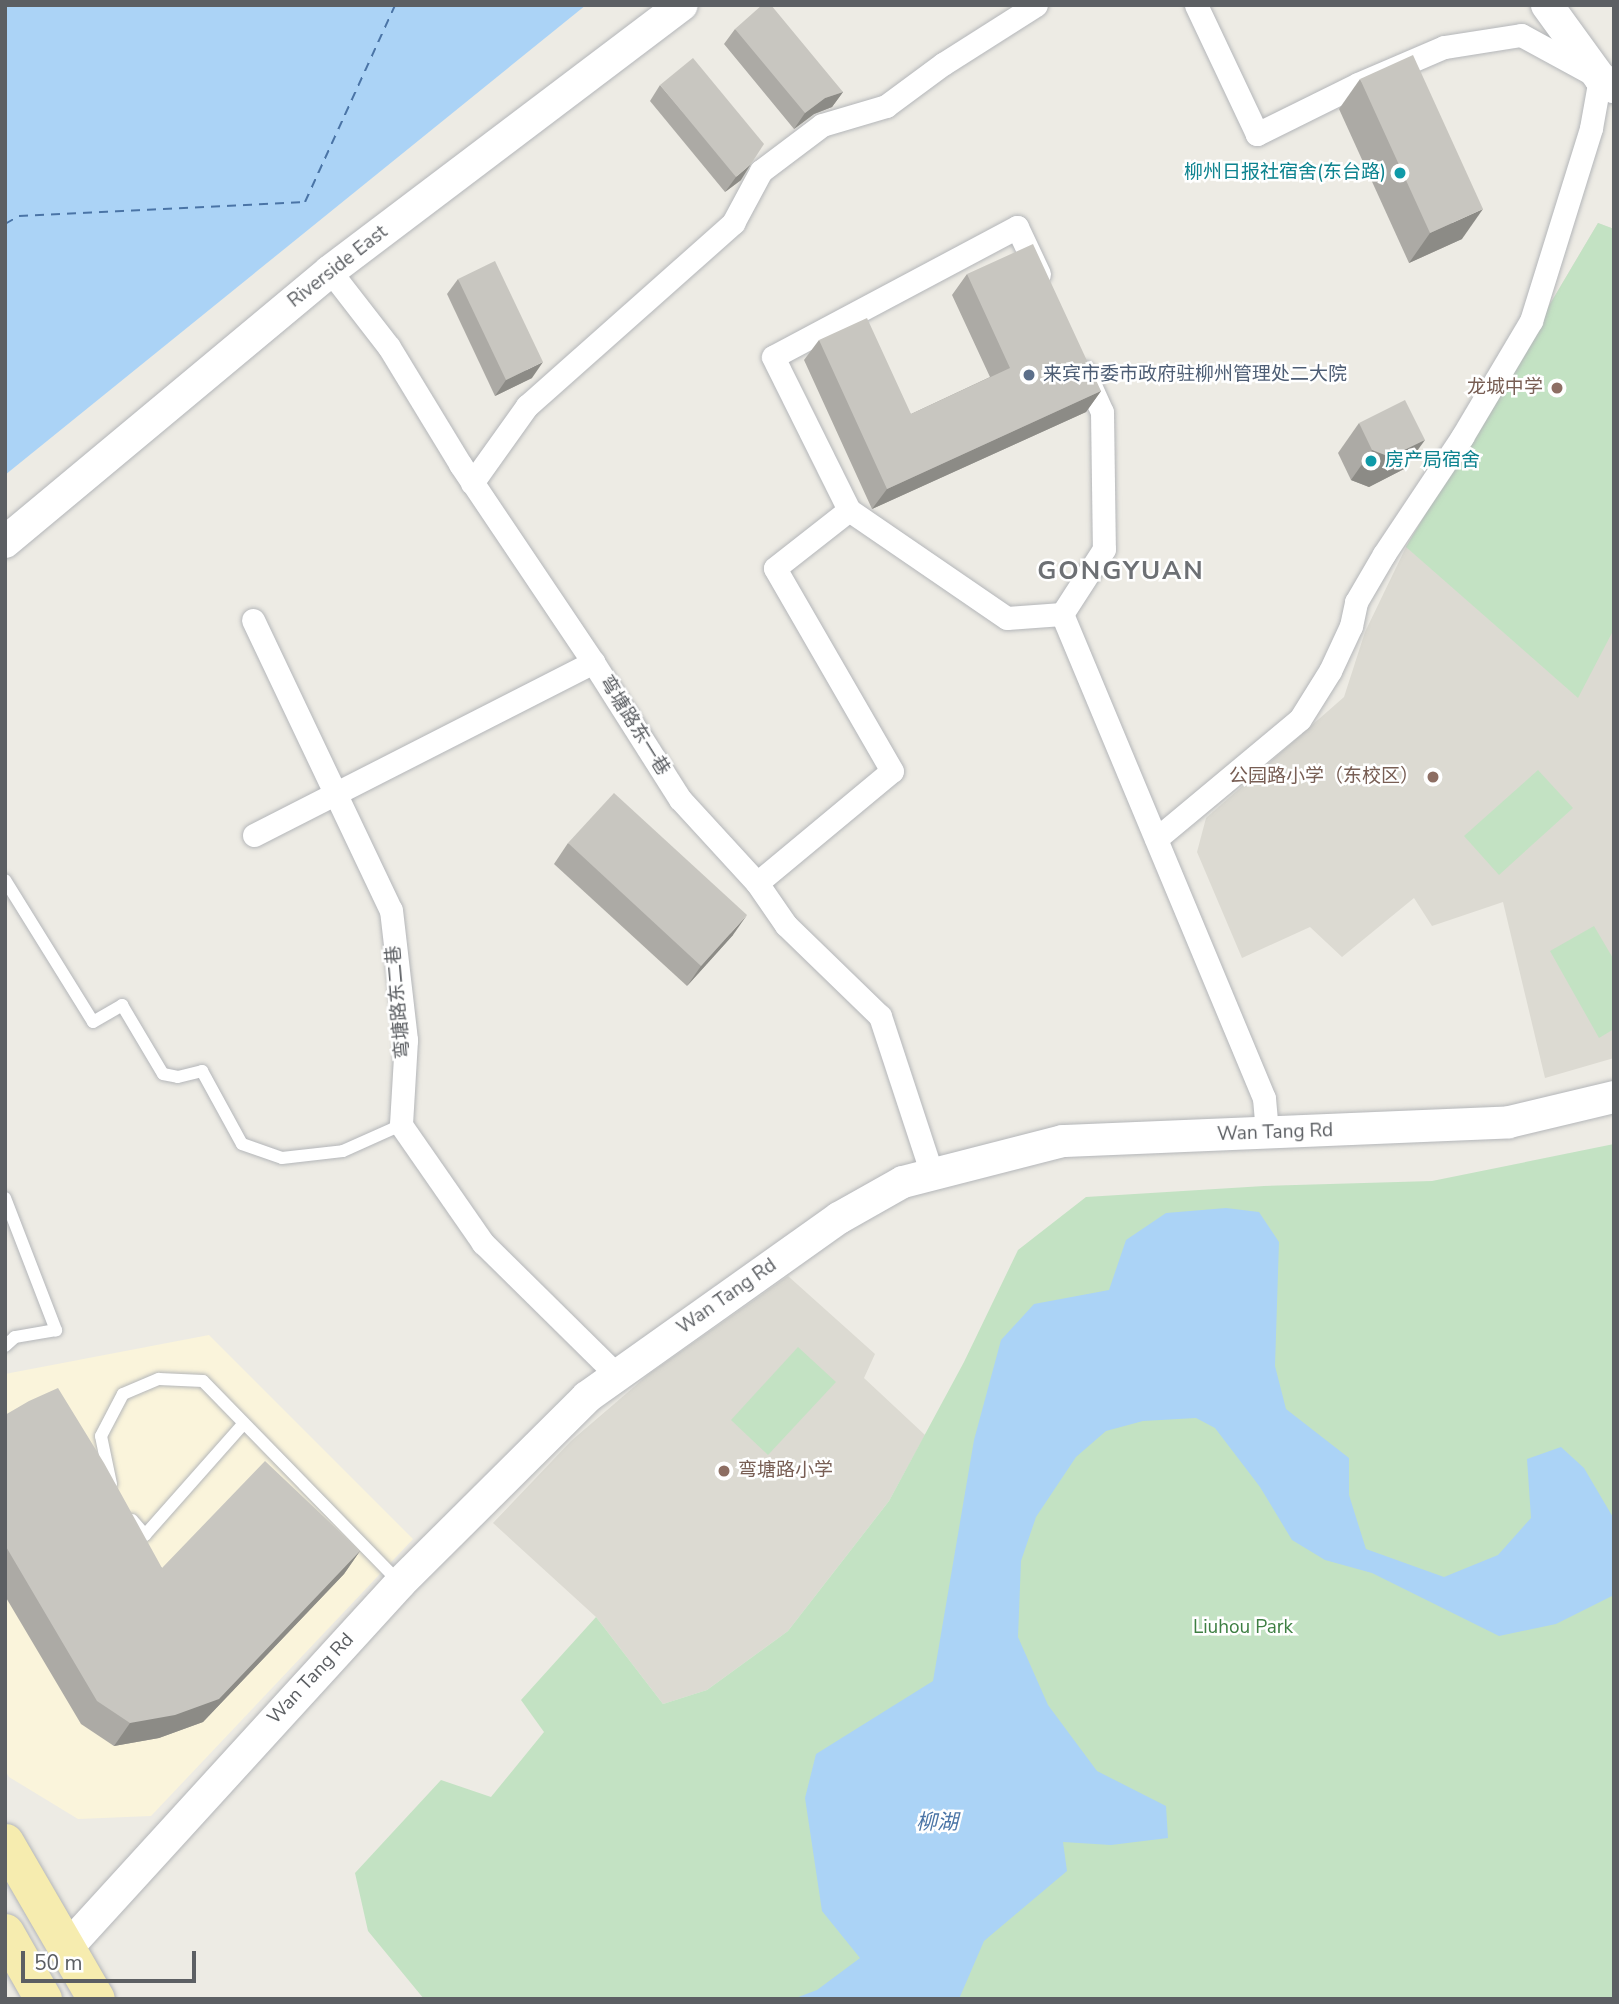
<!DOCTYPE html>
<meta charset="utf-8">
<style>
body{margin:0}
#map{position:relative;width:1619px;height:2004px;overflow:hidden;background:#edebe4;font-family:"Nunito Sans","Noto Sans SC",sans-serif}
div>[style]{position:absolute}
.commercial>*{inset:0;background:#faf4db}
.education>*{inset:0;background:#dcdad2}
.green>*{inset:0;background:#c3e2c3}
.water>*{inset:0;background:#abd3f6}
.ferry>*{height:2px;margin-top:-1px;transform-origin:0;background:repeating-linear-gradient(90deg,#4a74a6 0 9px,transparent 0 16px)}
.roads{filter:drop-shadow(0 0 2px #b4b6b9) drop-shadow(0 0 2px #b4b6b9)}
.lane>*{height:12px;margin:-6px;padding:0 6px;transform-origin:6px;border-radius:6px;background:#fff}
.street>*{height:23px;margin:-11.5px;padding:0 11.5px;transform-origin:11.5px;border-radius:11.5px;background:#fff}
.secondary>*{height:32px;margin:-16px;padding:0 16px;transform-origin:16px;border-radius:16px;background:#fff}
.primary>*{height:37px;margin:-18.5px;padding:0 18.5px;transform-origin:18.5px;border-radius:18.5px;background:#f6ecaf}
.wall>*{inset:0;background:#acaaa5}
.shaded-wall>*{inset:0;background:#8c8b86}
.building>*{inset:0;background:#c8c6c0}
.dots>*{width:19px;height:19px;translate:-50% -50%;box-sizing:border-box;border:4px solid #fff;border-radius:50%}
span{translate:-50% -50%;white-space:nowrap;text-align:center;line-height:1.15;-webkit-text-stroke:5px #fff;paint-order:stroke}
.culture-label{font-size:19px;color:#0d838f}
.right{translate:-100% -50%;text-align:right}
.left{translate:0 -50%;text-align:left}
.street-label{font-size:19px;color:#5c5f63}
.service-label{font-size:19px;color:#4e5e75}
.education-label{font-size:19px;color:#785e54}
.park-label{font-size:19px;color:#3e7f43}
.water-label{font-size:21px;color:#4a74a6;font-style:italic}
.district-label{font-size:26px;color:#6d7074;font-weight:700;letter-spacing:2px}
.frame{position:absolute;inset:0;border:7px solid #5c5f63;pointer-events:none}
.scale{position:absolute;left:21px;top:1951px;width:175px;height:32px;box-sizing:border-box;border:4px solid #5c5f63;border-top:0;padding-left:9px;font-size:21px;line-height:24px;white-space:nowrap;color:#5c5f63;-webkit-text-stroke:5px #fff;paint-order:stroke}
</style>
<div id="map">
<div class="commercial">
<div style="clip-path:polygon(209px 1335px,413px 1539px,151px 1816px,78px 1819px,9px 1777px,5px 1770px,5px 1374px)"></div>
</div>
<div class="education">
<div style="clip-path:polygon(1598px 223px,1614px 229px,1614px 1058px,1545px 1078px,1503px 902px,1432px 926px,1414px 898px,1342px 957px,1310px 927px,1242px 958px,1197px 852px,1206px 818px,1344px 697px,1365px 632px,1406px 547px)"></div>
<div style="clip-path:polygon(788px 1276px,875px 1354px,864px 1378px,925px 1435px,889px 1501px,788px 1631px,707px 1690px,663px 1704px,596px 1617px,493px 1523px,571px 1441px,649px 1374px)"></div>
</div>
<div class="green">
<div style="clip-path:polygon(1598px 223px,1614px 229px,1614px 629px,1578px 698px,1406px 547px)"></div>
<div style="clip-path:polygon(1538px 770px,1573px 808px,1499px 875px,1464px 836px)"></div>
<div style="clip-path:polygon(1594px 926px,1614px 960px,1614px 1029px,1599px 1038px,1550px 951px)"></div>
<div style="clip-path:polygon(1614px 1144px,1614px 1999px,424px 1999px,368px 1931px,355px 1873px,441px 1780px,491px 1797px,544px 1732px,521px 1700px,596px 1617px,663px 1704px,707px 1690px,788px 1631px,889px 1501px,964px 1362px,1018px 1250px,1086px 1197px,1264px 1186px,1432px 1181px)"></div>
<div style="clip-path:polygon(798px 1347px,836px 1382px,768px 1455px,731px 1420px)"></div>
</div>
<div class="water">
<div style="clip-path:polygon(5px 5px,586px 5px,5px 475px)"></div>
<div style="clip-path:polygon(1226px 1208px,1259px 1212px,1279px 1242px,1275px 1366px,1286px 1409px,1349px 1458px,1349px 1495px,1366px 1549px,1444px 1577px,1498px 1555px,1531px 1518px,1527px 1459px,1561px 1447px,1584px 1468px,1614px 1519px,1612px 1596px,1556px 1624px,1499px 1636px,1372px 1573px,1325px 1560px,1292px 1540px,1260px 1487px,1215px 1428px,1196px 1418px,1143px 1421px,1106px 1431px,1076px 1457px,1036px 1517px,1021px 1561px,1018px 1637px,1048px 1705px,1097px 1771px,1166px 1806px,1168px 1838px,1111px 1845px,1063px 1842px,1067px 1871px,984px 1941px,959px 1999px,793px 1999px,817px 1990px,860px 1958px,822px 1911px,805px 1798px,816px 1754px,933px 1681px,974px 1440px,1001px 1340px,1034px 1304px,1109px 1290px,1126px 1240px,1166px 1213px)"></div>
</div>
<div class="ferry">
<div style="left:5px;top:224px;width:16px;rotate:-30deg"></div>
<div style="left:19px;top:216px;width:286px;rotate:-2.8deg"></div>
<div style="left:305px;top:202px;width:217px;rotate:-65.4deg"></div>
</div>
<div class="roads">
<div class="lane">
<div style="left:5px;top:880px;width:167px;rotate:58.2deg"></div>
<div style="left:93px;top:1022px;width:34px;rotate:-30deg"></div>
<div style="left:122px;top:1005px;width:80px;rotate:59.3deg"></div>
<div style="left:163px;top:1074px;width:15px;rotate:11deg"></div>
<div style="left:178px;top:1077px;width:25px;rotate:-14deg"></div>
<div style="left:202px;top:1071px;width:83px;rotate:61.3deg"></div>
<div style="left:242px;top:1144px;width:42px;rotate:19.3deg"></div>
<div style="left:282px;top:1158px;width:61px;rotate:-6.5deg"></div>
<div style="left:343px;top:1151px;width:64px;rotate:-24.1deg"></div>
<div style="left:5px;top:1198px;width:142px;rotate:68.9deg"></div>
<div style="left:56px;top:1330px;width:42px;rotate:170.3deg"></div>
<div style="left:15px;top:1337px;width:13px;rotate:138deg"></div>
<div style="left:111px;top:1484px;width:49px;rotate:-101.8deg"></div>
<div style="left:101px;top:1436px;width:47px;rotate:-62.4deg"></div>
<div style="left:123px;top:1394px;width:39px;rotate:-23deg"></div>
<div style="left:159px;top:1379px;width:44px;rotate:2.6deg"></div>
<div style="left:203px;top:1381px;width:282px;rotate:45.7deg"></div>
<div style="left:132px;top:1520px;width:20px;rotate:49deg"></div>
<div style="left:145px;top:1535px;width:149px;rotate:-48.5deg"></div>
</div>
<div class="street">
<div style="left:330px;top:271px;width:96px;rotate:52.2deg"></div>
<div style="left:389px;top:347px;width:137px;rotate:58.7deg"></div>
<div style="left:460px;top:464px;width:239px;rotate:56.1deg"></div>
<div style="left:593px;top:662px;width:162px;rotate:57.6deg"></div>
<div style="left:680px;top:799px;width:114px;rotate:47.5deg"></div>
<div style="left:757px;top:883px;width:51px;rotate:55.4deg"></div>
<div style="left:786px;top:925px;width:131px;rotate:44.1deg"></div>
<div style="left:880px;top:1016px;width:166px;rotate:71.8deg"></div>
<div style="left:1039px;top:274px;width:52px;rotate:-115.1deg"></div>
<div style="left:1017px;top:227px;width:276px;rotate:152deg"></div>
<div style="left:773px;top:357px;width:171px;rotate:63.6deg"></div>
<div style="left:849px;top:510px;width:191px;rotate:34.4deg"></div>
<div style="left:1007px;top:618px;width:55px;rotate:-4.2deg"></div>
<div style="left:1084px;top:372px;width:44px;rotate:65.8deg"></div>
<div style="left:1102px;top:412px;width:137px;rotate:89.2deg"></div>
<div style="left:1104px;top:549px;width:77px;rotate:122.9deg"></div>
<div style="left:1062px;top:614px;width:524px;rotate:67.35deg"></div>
<div style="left:1264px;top:1098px;width:36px;rotate:85deg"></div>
<div style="left:472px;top:483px;width:95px;rotate:-54.5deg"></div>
<div style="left:527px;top:406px;width:276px;rotate:-41.6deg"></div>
<div style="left:733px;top:223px;width:59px;rotate:-61.7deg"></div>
<div style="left:761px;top:171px;width:76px;rotate:-37deg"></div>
<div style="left:822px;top:125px;width:67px;rotate:-16.5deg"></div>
<div style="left:886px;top:106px;width:71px;rotate:-36.4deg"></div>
<div style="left:943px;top:64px;width:110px;rotate:-32.4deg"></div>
<div style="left:253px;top:620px;width:321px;rotate:64.6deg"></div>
<div style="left:391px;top:910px;width:131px;rotate:83.4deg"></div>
<div style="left:406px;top:1040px;width:85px;rotate:93.4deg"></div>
<div style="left:401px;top:1125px;width:144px;rotate:55.2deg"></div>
<div style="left:483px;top:1243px;width:188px;rotate:44.6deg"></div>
<div style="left:254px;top:835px;width:381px;rotate:-27deg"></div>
<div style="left:1156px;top:839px;width:187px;rotate:-39.8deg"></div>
<div style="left:1300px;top:719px;width:57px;rotate:-58deg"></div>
<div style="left:1330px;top:671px;width:50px;rotate:-65deg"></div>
<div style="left:1351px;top:626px;width:25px;rotate:-78deg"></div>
<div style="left:1356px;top:602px;width:56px;rotate:-59.7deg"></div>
<div style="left:1384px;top:554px;width:141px;rotate:-56.3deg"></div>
<div style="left:1462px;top:437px;width:135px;rotate:-59.3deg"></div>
<div style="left:1531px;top:321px;width:202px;rotate:-72.7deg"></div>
<div style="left:1591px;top:128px;width:51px;rotate:-79.8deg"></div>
<div style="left:1600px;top:78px;width:90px;rotate:-151.4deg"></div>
<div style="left:1521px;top:35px;width:78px;rotate:171.1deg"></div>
<div style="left:1444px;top:47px;width:94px;rotate:156.7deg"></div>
<div style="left:1358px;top:84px;width:113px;rotate:153.7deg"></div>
<div style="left:1257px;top:134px;width:143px;rotate:-115.3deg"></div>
<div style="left:757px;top:883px;width:175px;rotate:-39.7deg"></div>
<div style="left:892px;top:771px;width:234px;rotate:-120deg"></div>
<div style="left:775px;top:568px;width:94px;rotate:-38.1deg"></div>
</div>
<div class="secondary">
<div style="left:1547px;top:5px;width:90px;rotate:54deg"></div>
<div style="left:1600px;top:78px;width:17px;rotate:33deg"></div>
<div style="left:5px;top:542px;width:423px;rotate:-39.8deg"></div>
<div style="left:330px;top:271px;width:441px;rotate:-37.1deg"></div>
<div style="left:67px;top:1948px;width:494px;rotate:-47.6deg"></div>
<div style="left:400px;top:1583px;width:264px;rotate:-44.8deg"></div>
<div style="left:587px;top:1397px;width:309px;rotate:-35.4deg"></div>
<div style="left:839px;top:1218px;width:73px;rotate:-29.4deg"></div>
<div style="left:903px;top:1182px;width:165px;rotate:-14.4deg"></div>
<div style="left:1063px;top:1141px;width:446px;rotate:-2.4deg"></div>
<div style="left:1509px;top:1122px;width:108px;rotate:-13.4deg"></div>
</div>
<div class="primary">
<div style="left:5px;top:1842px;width:181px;rotate:59.9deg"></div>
<div style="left:5px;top:1932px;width:77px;rotate:60.4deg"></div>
</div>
</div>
<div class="wall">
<div style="clip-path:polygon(735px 29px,843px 92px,832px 107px,814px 114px,794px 129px,724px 44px)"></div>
<div style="clip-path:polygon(1360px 79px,1462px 239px,1409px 263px,1339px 109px)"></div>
<div style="clip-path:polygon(660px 85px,741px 180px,725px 192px,650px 101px)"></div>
<div style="clip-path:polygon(967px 274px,1101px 391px,1086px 412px,872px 509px,804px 360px,819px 340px,911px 414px,990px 377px,952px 295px)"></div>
<div style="clip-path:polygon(458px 279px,532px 378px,495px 396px,447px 294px)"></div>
<div style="clip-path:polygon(1359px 423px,1404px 469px,1369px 487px,1351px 480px,1338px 453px)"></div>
<div style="clip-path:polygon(568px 843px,733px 935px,687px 986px,554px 864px)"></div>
<div style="clip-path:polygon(5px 1415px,162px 1568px,360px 1551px,344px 1574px,203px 1722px,159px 1738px,114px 1746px,81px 1724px,5px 1596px)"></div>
</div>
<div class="shaded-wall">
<div style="clip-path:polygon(843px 92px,832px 107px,814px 114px,794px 129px,805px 113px,825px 98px)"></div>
<div style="clip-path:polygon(751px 164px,741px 180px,725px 192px,736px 177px)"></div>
<div style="clip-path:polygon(1483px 209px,1462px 239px,1409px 263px,1430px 233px)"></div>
<div style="clip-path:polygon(543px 362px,532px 378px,495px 396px,506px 380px)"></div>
<div style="clip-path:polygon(1101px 391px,1086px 412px,872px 509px,887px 489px)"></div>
<div style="clip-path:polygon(1425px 440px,1404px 469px,1369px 487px,1351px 480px,1372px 450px)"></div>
<div style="clip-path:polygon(747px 915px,733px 935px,687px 986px,701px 966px)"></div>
<div style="clip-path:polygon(360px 1551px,344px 1574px,203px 1722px,159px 1738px,114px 1746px,130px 1723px)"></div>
</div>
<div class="building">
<div style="clip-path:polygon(762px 5px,771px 5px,843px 92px,825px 98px,805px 113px,735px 29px)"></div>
<div style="clip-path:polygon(1413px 55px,1483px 209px,1430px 233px,1360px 79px)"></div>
<div style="clip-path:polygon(693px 58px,764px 144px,751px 164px,736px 177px,660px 85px)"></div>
<div style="clip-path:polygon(1033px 244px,1101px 391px,887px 489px,819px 340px,867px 318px,911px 414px,1010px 368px,967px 274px)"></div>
<div style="clip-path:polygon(495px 261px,543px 362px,506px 380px,458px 279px)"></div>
<div style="clip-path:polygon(1405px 400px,1425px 440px,1390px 457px,1372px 450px,1359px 423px)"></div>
<div style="clip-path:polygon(614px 793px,747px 915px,701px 966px,568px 843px)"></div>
<div style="clip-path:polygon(58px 1388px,104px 1463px,162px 1568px,265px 1461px,360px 1551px,219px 1699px,175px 1715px,130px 1723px,97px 1701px,5px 1545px,5px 1415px,29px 1401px)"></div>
</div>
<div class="dots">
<div style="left:1400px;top:173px;background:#0f9aa8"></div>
<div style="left:1029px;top:375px;background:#5c6f8a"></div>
<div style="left:1557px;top:388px;background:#8d6e63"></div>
<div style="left:1371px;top:461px;background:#0f9aa8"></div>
<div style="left:1433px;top:777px;background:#8d6e63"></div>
<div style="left:724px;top:1471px;background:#8d6e63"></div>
</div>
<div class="culture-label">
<span class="right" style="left:1386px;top:173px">柳州日报社宿舍(东台路)</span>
<span class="left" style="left:1385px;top:461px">房产局宿舍</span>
</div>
<div class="street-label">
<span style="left:338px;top:267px;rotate:-38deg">Riverside East</span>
<span style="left:634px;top:726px;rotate:58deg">弯塘路东一巷</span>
<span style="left:399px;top:1002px;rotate:-95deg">弯塘路东二巷</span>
<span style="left:1275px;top:1133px;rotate:-2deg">Wan Tang Rd</span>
<span style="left:727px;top:1297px;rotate:-35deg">Wan Tang Rd</span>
<span style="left:311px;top:1679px;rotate:-47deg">Wan Tang Rd</span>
</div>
<div class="service-label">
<span class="left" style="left:1043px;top:375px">来宾市委市政府驻柳州管理处二大院</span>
</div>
<div class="education-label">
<span class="right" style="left:1543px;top:388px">龙城中学</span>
<span class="right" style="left:1419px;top:777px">公园路小学（东校区）</span>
<span class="left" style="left:738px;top:1471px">弯塘路小学</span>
</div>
<div class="park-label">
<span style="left:1243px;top:1628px">Liuhou Park</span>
</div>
<div class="water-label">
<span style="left:937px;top:1822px">柳湖</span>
</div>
<div class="district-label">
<span style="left:1121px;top:571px">GONGYUAN</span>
</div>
<div class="frame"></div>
<div class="scale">50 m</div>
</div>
